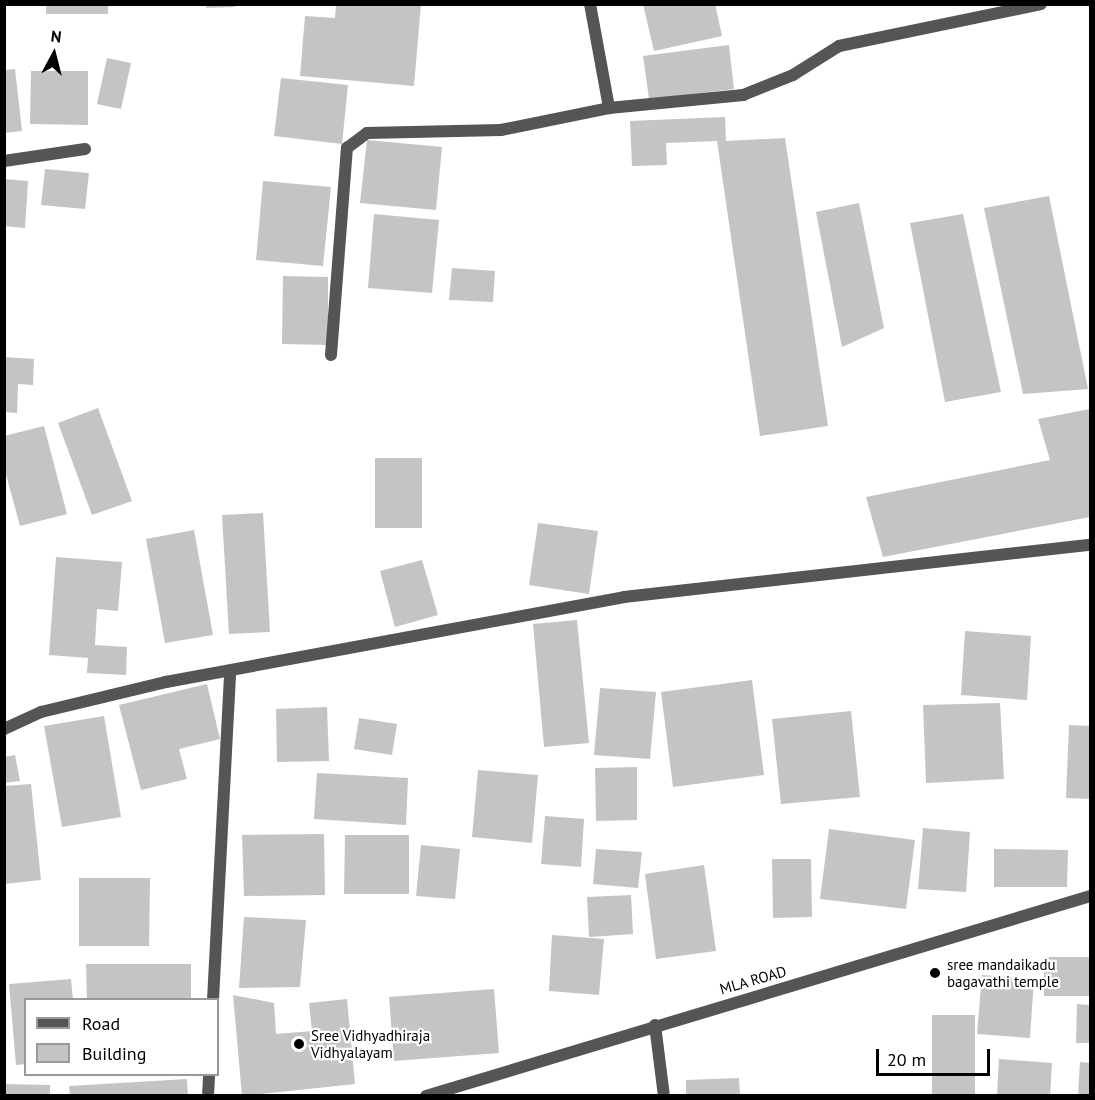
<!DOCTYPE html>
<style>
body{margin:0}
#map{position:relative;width:1095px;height:1100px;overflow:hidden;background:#fff;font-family:"PT Sans",sans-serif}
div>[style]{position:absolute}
.building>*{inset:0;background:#c4c4c4}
.minor>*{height:12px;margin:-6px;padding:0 6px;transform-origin:6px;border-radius:6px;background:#555}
.tertiary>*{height:12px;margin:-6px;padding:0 6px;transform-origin:6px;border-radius:6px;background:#555}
.dots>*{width:16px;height:16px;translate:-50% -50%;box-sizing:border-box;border:3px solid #fff;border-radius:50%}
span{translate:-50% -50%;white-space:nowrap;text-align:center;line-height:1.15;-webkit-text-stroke:4.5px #fff;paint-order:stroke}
.poi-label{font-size:15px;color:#000}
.left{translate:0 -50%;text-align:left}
.street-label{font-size:15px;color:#000}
.frame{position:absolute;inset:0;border:6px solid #000;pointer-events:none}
.legend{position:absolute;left:24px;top:998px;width:195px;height:78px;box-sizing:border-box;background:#fff;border:2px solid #999;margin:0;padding:8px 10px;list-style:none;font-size:18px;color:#000}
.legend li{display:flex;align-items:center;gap:12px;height:30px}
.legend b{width:30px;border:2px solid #999}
.north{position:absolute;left:24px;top:24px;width:60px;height:60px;-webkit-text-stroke:4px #fff;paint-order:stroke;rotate:7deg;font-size:16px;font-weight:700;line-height:24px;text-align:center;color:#000}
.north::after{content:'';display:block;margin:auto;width:21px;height:27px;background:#000;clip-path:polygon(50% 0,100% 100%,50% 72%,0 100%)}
.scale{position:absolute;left:876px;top:1049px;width:114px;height:27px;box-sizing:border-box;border:3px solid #000;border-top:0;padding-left:8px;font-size:18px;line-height:21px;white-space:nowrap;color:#000;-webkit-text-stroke:4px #fff;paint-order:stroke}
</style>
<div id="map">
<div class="building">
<div style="clip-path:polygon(46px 4px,108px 4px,108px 14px,46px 14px)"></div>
<div style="clip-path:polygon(206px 4px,234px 4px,234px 7px,206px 8px)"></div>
<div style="clip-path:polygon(336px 4px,421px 4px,414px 86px,300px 76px,305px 16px,335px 18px)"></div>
<div style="clip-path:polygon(643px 4px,715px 4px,722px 36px,654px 51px)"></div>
<div style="clip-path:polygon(729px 45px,734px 89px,649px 99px,643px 56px)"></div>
<div style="clip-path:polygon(107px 58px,131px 63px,121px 109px,97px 104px)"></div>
<div style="clip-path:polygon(15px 69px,22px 131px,4px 133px,4px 70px)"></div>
<div style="clip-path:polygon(31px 71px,88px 71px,88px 125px,30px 124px)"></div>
<div style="clip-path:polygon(281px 78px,348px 85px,342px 144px,274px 136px)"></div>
<div style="clip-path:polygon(725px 117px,726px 141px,785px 138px,828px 426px,760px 436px,717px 141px,666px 143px,667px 165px,632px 166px,630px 121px)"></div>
<div style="clip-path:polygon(367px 140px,442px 147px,436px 210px,360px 203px)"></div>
<div style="clip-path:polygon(45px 169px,89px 173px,85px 209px,41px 205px)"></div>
<div style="clip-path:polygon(4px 179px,28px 181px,25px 228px,4px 226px)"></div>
<div style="clip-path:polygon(263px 181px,331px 187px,323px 266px,256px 260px)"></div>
<div style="clip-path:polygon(1049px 196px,1088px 389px,1023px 394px,984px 208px)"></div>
<div style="clip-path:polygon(859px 203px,884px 328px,842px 347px,816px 212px)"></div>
<div style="clip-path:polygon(374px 214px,439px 220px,432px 293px,368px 288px)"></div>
<div style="clip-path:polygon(963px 214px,1001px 392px,945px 402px,910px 223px)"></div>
<div style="clip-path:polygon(452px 268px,495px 271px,493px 302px,449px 300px)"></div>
<div style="clip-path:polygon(283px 276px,328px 277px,328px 345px,282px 344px)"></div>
<div style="clip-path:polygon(4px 357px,34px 359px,33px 385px,18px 384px,17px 413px,4px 412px)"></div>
<div style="clip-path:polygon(98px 408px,132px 501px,92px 515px,58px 423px)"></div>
<div style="clip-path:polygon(1090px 409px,1090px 517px,883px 557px,866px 497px,1050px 460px,1038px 419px)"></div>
<div style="clip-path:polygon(44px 426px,67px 514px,20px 526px,4px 467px,4px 436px)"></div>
<div style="clip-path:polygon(375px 458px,422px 458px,422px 528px,375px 528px)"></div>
<div style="clip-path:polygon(263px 513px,270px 632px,229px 634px,222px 515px)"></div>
<div style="clip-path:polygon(538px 523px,598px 531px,589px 594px,529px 585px)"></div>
<div style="clip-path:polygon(194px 530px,213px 635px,165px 643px,146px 539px)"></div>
<div style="clip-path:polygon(56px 557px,122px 562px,118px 611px,97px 609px,95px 645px,127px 647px,126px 675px,87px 673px,88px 658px,49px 655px)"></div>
<div style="clip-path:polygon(422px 560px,438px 615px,395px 627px,380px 571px)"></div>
<div style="clip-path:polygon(577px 620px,589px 743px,544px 747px,533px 624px)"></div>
<div style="clip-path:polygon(965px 631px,1031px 636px,1027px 700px,961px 695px)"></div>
<div style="clip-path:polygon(752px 680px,764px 775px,673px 787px,661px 692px)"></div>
<div style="clip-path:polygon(207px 684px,220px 739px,179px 749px,187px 779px,141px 790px,119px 705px)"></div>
<div style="clip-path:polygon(600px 688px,656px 692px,650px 759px,594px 755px)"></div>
<div style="clip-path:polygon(1000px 703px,1004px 779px,926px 783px,923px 705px)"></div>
<div style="clip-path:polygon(327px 707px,329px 761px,277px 762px,276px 709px)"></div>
<div style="clip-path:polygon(851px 711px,860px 797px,781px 804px,772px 719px)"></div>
<div style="clip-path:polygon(104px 716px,121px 817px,62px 827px,44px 726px)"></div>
<div style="clip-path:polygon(359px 718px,397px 724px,392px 755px,354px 749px)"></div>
<div style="clip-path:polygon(1069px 725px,1090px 726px,1090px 799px,1066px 798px)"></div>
<div style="clip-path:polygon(15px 755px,20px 781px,4px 783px,4px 757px)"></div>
<div style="clip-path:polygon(637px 767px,637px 820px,596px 821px,595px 768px)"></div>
<div style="clip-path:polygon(478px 770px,538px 775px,532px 843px,472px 837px)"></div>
<div style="clip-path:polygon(317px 773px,408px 778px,406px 825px,314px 819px)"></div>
<div style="clip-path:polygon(31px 784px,41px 880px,4px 884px,4px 786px)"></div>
<div style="clip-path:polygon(545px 816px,584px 819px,581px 867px,541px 864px)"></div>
<div style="clip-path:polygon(923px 828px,970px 832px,966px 892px,918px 889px)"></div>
<div style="clip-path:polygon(829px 829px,915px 840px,906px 909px,820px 899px)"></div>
<div style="clip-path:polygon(324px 834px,325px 895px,244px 896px,242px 835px)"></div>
<div style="clip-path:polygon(345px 835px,409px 835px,409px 894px,344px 894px)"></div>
<div style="clip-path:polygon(421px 845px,460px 849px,455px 899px,416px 896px)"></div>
<div style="clip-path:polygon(596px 849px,642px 852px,638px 888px,593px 884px)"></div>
<div style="clip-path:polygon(994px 849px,1068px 850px,1067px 887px,994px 887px)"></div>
<div style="clip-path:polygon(772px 859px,811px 859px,812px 917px,773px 918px)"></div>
<div style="clip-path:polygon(704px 865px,716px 951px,656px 959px,645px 874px)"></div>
<div style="clip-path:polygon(79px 878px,150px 878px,149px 946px,79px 946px)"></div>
<div style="clip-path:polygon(631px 895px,633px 934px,589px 937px,587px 897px)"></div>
<div style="clip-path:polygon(244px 917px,306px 920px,300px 987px,239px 988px)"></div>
<div style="clip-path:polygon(552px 935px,604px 939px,599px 995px,549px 991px)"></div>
<div style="clip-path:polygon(1044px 957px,1090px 957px,1090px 996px,1044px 996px)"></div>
<div style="clip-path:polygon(86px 964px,191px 964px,191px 1000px,87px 1000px)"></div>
<div style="clip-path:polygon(982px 975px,1034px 979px,1030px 1038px,977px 1034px)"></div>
<div style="clip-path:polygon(71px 979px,73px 1000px,26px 1000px,26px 1064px,16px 1065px,9px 984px)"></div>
<div style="clip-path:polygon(494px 989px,499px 1053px,394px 1061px,389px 997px)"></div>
<div style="clip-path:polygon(233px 995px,274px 1003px,276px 1034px,312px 1031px,309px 1003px,347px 999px,355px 1084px,242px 1096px)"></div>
<div style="clip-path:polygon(1077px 1004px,1090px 1005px,1090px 1043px,1076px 1043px)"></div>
<div style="clip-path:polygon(932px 1015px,975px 1015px,975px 1096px,932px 1096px)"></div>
<div style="clip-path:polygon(999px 1059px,1052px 1063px,1050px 1096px,997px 1096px)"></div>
<div style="clip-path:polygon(1080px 1062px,1090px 1063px,1090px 1096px,1078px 1096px)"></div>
<div style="clip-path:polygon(739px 1078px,740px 1096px,686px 1096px,686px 1080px)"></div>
<div style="clip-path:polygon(187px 1079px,188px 1096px,70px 1096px,69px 1086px)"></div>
<div style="clip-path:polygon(4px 1084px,50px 1085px,50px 1096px,4px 1096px)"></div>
</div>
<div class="minor">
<div style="left:590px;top:4px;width:106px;rotate:79.6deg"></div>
<div style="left:4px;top:161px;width:82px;rotate:-8.4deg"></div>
<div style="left:331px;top:355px;width:208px;rotate:-85.6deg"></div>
<div style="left:347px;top:148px;width:25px;rotate:-37deg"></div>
<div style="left:367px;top:133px;width:134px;rotate:-1.3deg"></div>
<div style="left:501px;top:130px;width:110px;rotate:-11.5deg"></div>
<div style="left:609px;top:108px;width:135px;rotate:-5.5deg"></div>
<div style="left:743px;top:95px;width:54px;rotate:-21.8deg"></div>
<div style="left:793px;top:75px;width:54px;rotate:-32.2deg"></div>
<div style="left:839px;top:46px;width:206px;rotate:-11.7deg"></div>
<div style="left:4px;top:729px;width:41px;rotate:-24.7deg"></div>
<div style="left:41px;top:712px;width:129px;rotate:-13.5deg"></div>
<div style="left:166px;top:682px;width:466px;rotate:-10.5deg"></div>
<div style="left:624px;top:597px;width:469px;rotate:-6.4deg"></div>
<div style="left:213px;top:1000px;width:329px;rotate:-87deg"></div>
<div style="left:655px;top:1025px;width:72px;rotate:82.8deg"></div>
<div style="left:208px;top:1096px;width:22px;rotate:-87deg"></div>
</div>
<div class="tertiary">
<div style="left:426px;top:1096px;width:693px;rotate:-16.76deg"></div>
</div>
<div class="dots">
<div style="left:935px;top:973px;background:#000"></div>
<div style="left:299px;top:1044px;background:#000"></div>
</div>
<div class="poi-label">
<span class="left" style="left:947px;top:973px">sree mandaikadu<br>bagavathi temple</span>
<span class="left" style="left:311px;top:1044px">Sree Vidhyadhiraja<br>Vidhyalayam</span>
</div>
<div class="street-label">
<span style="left:753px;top:980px;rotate:-16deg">MLA ROAD</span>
</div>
<div class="frame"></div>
<ul class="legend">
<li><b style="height:8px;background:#555"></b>Road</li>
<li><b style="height:16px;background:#c4c4c4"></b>Building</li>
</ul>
<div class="north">N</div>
<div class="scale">20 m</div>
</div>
